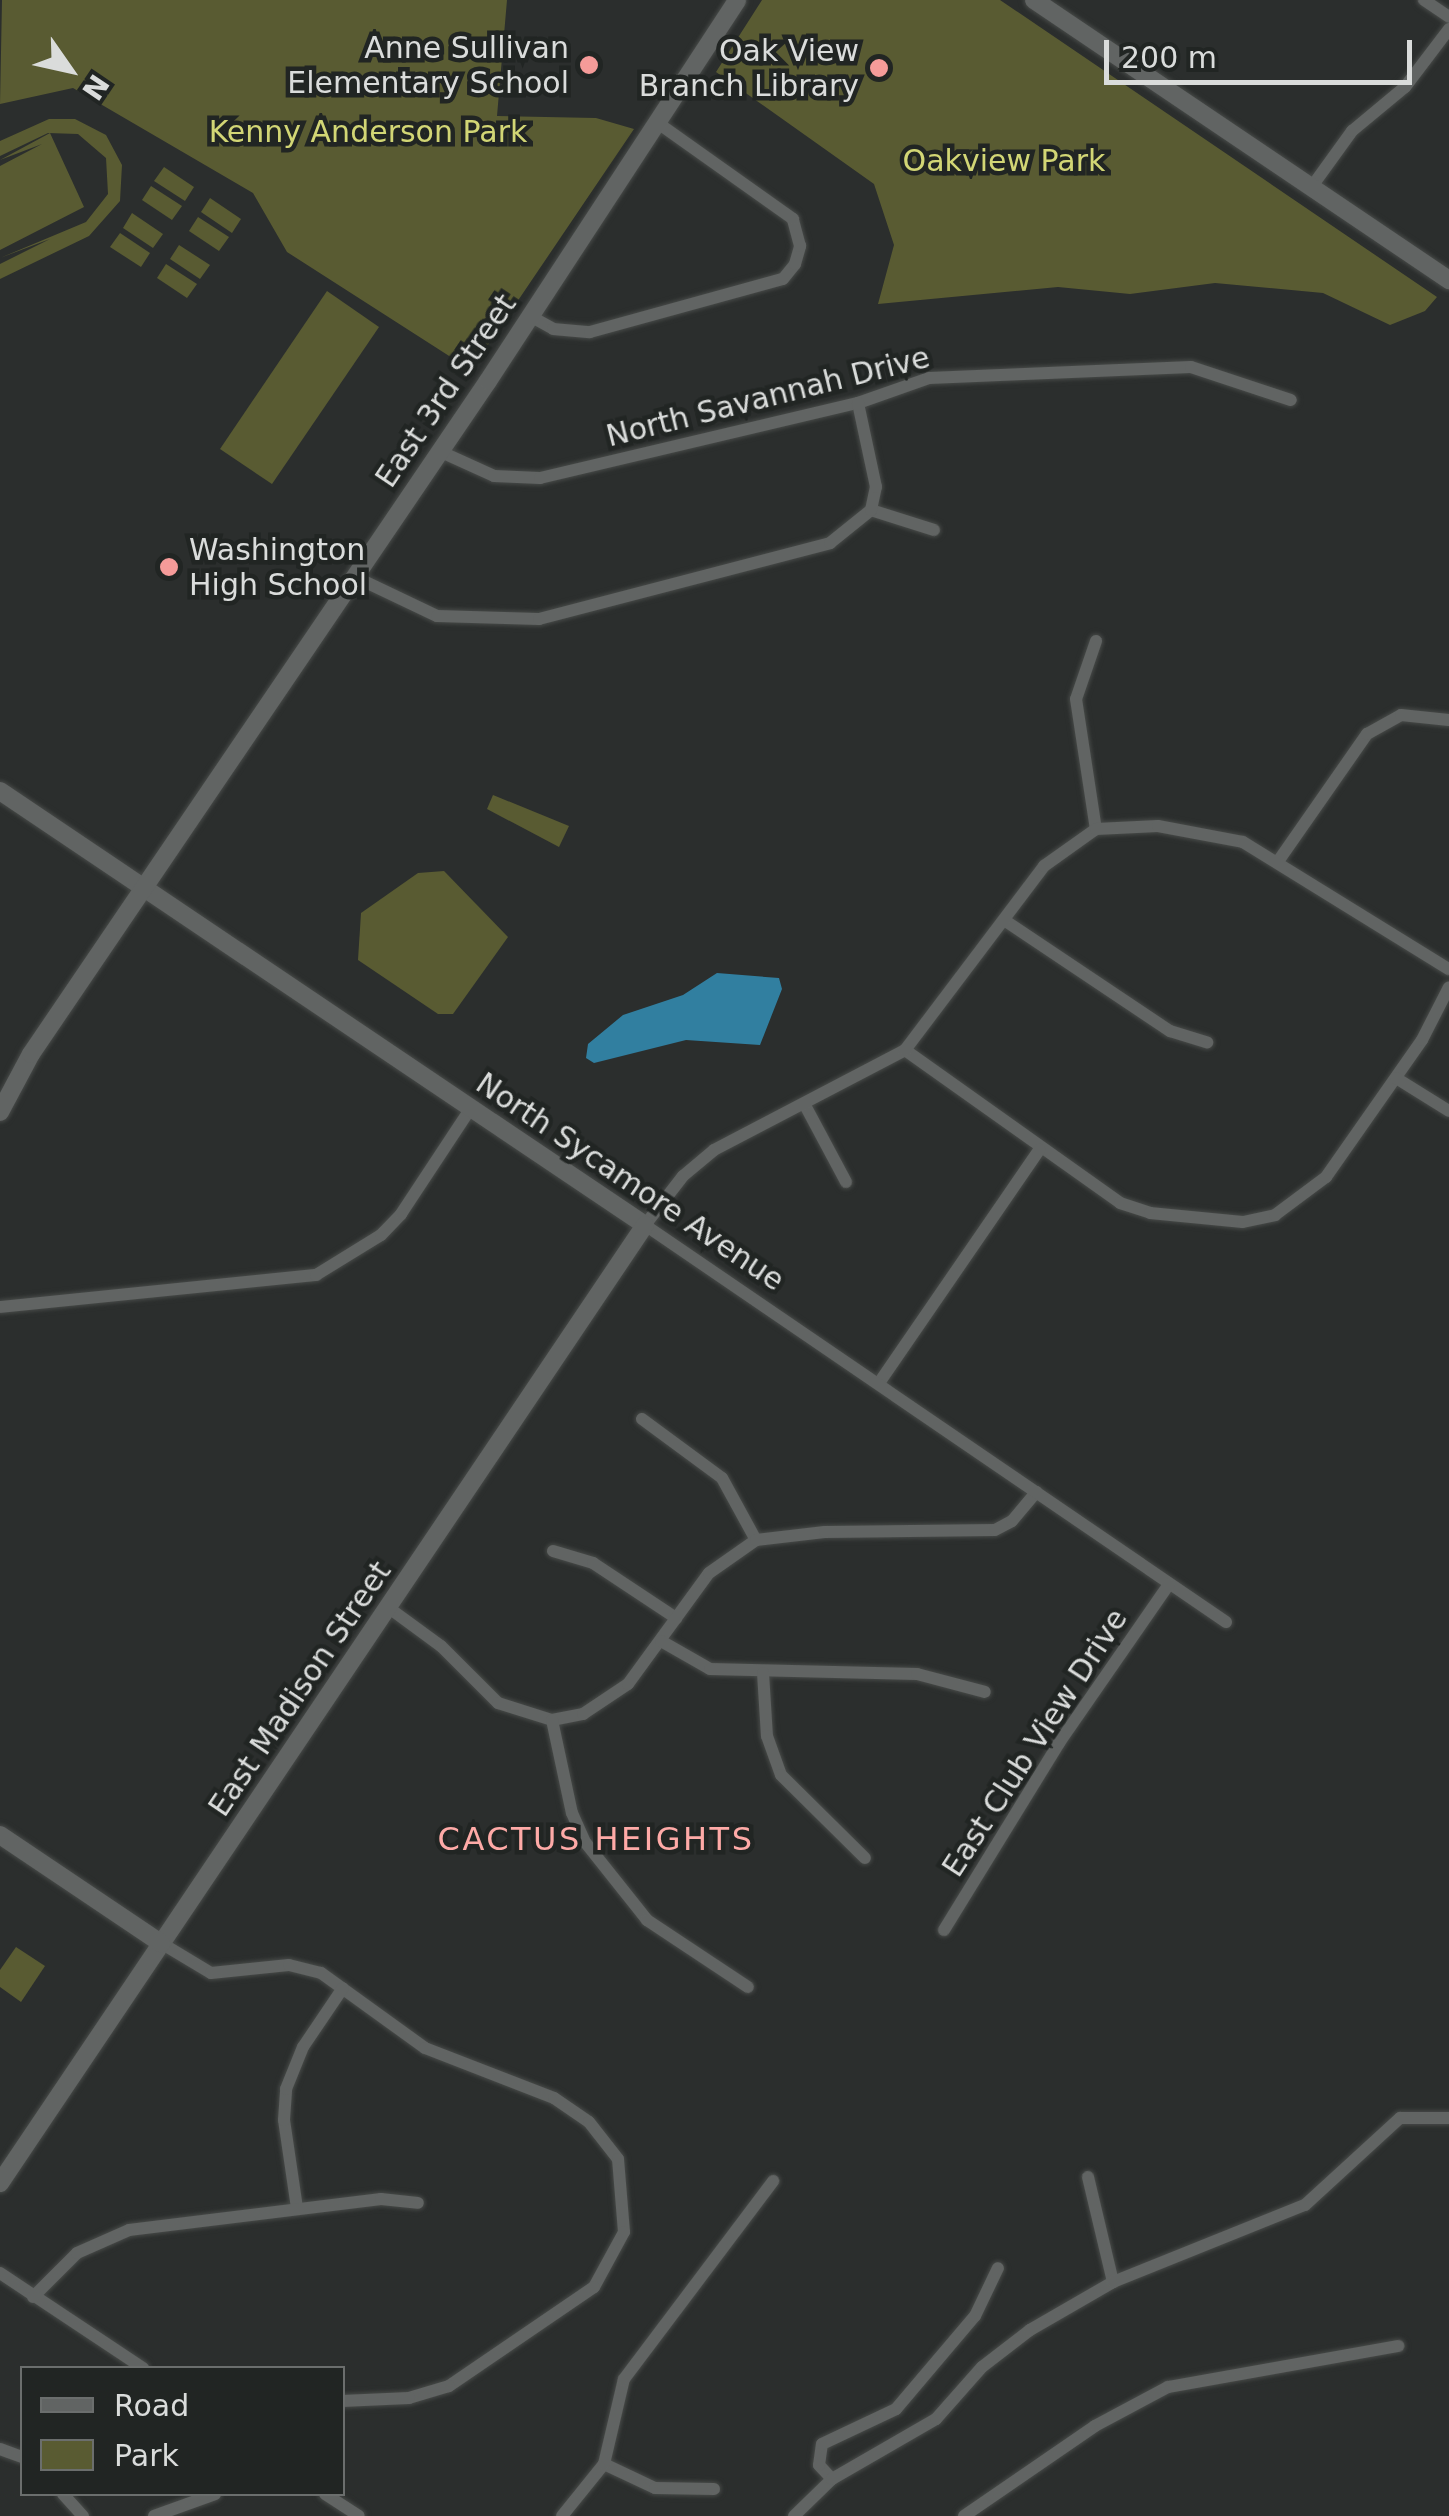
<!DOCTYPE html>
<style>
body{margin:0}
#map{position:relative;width:1449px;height:2516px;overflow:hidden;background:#2b2e2d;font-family:"DejaVu Sans",sans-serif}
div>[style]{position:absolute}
.green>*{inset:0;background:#595b32}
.water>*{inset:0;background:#317fa0}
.roads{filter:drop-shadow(0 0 2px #474a48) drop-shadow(0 0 2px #474a48)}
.street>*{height:12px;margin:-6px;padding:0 6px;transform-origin:6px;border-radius:6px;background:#616463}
.secondary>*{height:18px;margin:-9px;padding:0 9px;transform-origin:9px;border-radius:9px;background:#616463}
.dots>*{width:28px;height:28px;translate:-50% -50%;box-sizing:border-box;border:5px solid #212523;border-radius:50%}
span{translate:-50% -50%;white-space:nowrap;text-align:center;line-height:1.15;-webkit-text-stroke:9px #212523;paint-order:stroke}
.poi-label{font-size:30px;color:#dadcdb}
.right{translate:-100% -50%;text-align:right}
.left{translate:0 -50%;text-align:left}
.park-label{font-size:30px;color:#d2d675}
.street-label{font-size:30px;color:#dadcdb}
.neighbourhood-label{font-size:32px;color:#feaaa7;letter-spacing:2.5px}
.legend{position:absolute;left:20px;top:2366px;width:325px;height:130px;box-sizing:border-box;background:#212523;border:2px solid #6b6e6d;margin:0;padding:12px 18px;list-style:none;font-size:30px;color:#dadcdb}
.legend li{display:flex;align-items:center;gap:20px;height:50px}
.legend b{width:50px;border:2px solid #6b6e6d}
.north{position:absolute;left:20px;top:20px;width:100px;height:100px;-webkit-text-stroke:8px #212523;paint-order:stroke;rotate:124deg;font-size:28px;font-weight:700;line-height:40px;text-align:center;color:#dadcdb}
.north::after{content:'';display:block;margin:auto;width:35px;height:45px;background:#dadcdb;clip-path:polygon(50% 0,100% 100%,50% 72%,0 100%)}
.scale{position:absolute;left:1104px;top:40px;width:308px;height:45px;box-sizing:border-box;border:5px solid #dadcdb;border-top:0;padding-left:12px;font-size:30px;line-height:35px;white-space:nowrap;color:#dadcdb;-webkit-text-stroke:8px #212523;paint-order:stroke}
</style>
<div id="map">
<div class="green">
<div style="clip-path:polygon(2px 0,507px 0,497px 116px,596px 118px,634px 129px,471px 370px,287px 252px,253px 193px,73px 88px,0 104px)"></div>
<div style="clip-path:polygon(762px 0,1000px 0,1437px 297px,1425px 311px,1390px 325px,1323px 293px,1215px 283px,1130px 294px,1058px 287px,878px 304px,894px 245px,874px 184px,716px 72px)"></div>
<div style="clip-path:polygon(49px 119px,75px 119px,106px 135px,122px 165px,120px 201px,89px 236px,0 279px,0 264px,50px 239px,0 258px,86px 222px,108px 194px,106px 158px,78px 134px,48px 133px,0 156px,0 141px)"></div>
<div style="clip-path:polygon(50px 133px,84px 207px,0 250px,0 166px,42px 144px,0 160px)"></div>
<div style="clip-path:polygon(164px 167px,194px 187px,185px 201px,154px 181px)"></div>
<div style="clip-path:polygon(151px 186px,182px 206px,172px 220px,142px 200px)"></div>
<div style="clip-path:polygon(210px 198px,241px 219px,232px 233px,201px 212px)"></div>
<div style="clip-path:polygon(132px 213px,163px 234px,153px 248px,123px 228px)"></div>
<div style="clip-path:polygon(198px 217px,229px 237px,219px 251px,189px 231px)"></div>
<div style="clip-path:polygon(120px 233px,150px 253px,141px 267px,110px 247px)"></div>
<div style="clip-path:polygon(179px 245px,210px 265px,200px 279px,170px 259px)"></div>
<div style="clip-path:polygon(166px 264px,197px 284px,187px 298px,157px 278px)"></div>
<div style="clip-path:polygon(327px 291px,379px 327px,272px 484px,220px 449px)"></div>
<div style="clip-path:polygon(493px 795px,569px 826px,559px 847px,487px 809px)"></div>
<div style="clip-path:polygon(444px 871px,508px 937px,453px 1014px,438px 1014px,358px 960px,361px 913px,418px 873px)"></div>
<div style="clip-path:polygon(16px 1947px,45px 1966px,21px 2002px,0 1987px,0 1970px)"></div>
</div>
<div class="water">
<div style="clip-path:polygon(717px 973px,779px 978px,782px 989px,760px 1045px,686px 1040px,594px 1063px,586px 1058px,588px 1044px,623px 1015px,683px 995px)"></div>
</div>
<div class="roads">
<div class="street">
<div style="left:1424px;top:0;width:30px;rotate:34deg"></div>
<div style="left:1313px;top:185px;width:67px;rotate:-54.2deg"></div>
<div style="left:1352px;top:131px;width:69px;rotate:-39.7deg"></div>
<div style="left:1405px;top:87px;width:73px;rotate:-52.8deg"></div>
<div style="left:530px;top:316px;width:26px;rotate:29deg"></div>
<div style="left:553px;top:329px;width:37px;rotate:5deg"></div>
<div style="left:590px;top:332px;width:200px;rotate:-15.4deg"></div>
<div style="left:783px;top:279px;width:19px;rotate:-51deg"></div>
<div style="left:795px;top:264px;width:19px;rotate:-74deg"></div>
<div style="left:800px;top:246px;width:28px;rotate:-105deg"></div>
<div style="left:793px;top:219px;width:166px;rotate:-144.6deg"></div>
<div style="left:439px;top:451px;width:60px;rotate:24.4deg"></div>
<div style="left:494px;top:476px;width:46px;rotate:2.5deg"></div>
<div style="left:540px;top:478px;width:327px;rotate:-13.3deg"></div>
<div style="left:858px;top:403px;width:75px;rotate:-19.4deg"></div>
<div style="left:929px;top:378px;width:262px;rotate:-2.4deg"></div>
<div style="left:1191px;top:367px;width:105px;rotate:18.3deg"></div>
<div style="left:871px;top:510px;width:66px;rotate:17.6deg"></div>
<div style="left:353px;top:576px;width:93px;rotate:25.5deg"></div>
<div style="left:437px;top:616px;width:102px;rotate:1.7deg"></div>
<div style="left:539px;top:619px;width:301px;rotate:-14.6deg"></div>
<div style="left:830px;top:543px;width:53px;rotate:-38.8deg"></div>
<div style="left:871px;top:510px;width:24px;rotate:-78deg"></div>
<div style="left:876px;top:487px;width:86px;rotate:-102.1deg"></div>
<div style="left:1096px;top:641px;width:61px;rotate:109deg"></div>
<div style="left:1076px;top:699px;width:132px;rotate:81.3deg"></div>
<div style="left:1279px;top:860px;width:154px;rotate:-55.1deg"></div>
<div style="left:1367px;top:734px;width:39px;rotate:-29deg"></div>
<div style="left:1401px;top:715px;width:48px;rotate:5.9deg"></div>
<div style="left:1004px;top:920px;width:200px;rotate:33.8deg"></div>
<div style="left:1170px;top:1031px;width:39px;rotate:17deg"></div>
<div style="left:905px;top:1050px;width:264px;rotate:35.4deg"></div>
<div style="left:1120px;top:1203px;width:32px;rotate:18deg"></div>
<div style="left:1150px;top:1213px;width:93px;rotate:5.5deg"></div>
<div style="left:1243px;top:1222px;width:33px;rotate:-12deg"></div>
<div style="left:1275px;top:1215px;width:64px;rotate:-36.7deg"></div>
<div style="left:1326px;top:1177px;width:167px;rotate:-55deg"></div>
<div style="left:1422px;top:1040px;width:59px;rotate:-63deg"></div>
<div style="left:1396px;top:1078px;width:62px;rotate:31.9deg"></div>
<div style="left:806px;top:1107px;width:85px;rotate:61.9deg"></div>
<div style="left:0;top:1307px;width:318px;rotate:-5.8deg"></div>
<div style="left:316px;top:1275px;width:76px;rotate:-31.6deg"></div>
<div style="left:381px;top:1235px;width:29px;rotate:-46deg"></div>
<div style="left:401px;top:1214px;width:127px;rotate:-56.6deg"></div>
<div style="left:879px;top:1383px;width:283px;rotate:-55.5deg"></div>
<div style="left:642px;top:1419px;width:99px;rotate:36.4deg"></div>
<div style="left:722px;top:1478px;width:71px;rotate:61.3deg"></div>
<div style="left:553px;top:1551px;width:42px;rotate:16.7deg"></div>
<div style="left:593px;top:1563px;width:100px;rotate:33.5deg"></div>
<div style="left:389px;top:1608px;width:64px;rotate:36.2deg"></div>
<div style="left:441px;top:1646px;width:81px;rotate:45deg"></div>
<div style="left:498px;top:1703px;width:57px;rotate:17.5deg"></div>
<div style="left:552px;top:1720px;width:32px;rotate:-11deg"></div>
<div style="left:583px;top:1714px;width:54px;rotate:-33.7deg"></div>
<div style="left:628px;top:1684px;width:137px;rotate:-53.9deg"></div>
<div style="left:709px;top:1573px;width:57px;rotate:-35.1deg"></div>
<div style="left:756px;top:1540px;width:69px;rotate:-6.6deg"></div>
<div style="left:825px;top:1532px;width:170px;rotate:-0.7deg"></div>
<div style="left:995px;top:1530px;width:19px;rotate:-28deg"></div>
<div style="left:1012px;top:1521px;width:38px;rotate:-50deg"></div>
<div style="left:1226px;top:1622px;width:704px;rotate:-145.66deg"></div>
<div style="left:645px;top:1225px;width:62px;rotate:-52.2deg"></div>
<div style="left:683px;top:1176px;width:40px;rotate:-40deg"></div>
<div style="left:714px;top:1150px;width:216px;rotate:-27.6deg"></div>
<div style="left:905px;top:1050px;width:231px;rotate:-52.9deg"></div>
<div style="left:1044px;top:866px;width:64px;rotate:-35.4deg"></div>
<div style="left:1096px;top:829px;width:62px;rotate:-2.8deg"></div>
<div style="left:1158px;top:826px;width:86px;rotate:10.7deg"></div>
<div style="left:1243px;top:842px;width:242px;rotate:31.7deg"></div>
<div style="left:661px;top:1641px;width:56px;rotate:29.7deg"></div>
<div style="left:710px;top:1669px;width:207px;rotate:1.4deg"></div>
<div style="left:917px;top:1674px;width:70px;rotate:14.8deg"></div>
<div style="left:763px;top:1673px;width:63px;rotate:86.4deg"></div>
<div style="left:767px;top:1736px;width:41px;rotate:70.3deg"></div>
<div style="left:781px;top:1775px;width:118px;rotate:44.7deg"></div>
<div style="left:552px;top:1720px;width:95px;rotate:77.9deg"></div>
<div style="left:572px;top:1813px;width:32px;rotate:66deg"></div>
<div style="left:585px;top:1842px;width:100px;rotate:51.5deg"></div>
<div style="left:647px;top:1920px;width:121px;rotate:33.6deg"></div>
<div style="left:944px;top:1930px;width:220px;rotate:-58.4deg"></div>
<div style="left:1059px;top:1743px;width:193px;rotate:-55.3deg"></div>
<div style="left:161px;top:1943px;width:58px;rotate:31deg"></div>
<div style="left:211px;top:1973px;width:78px;rotate:-5.9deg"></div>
<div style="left:289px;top:1965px;width:33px;rotate:14deg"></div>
<div style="left:321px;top:1973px;width:128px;rotate:35.8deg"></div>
<div style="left:425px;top:2048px;width:138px;rotate:21.2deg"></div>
<div style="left:554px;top:2098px;width:42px;rotate:34.4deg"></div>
<div style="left:589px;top:2122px;width:47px;rotate:51.9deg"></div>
<div style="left:618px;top:2159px;width:73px;rotate:85.3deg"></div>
<div style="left:624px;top:2232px;width:63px;rotate:118.6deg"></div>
<div style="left:594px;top:2287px;width:176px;rotate:145.7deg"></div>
<div style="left:449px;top:2386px;width:42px;rotate:163.3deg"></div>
<div style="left:409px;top:2398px;width:67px;rotate:177.4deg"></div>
<div style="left:1088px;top:2177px;width:108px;rotate:76.6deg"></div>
<div style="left:297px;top:2208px;width:89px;rotate:-98.4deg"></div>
<div style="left:284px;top:2120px;width:31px;rotate:-86deg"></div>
<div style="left:286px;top:2089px;width:45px;rotate:-68deg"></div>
<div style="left:303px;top:2047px;width:71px;rotate:-55.9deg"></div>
<div style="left:0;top:2273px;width:172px;rotate:33.6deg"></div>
<div style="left:33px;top:2297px;width:62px;rotate:-45deg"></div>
<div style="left:77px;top:2253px;width:57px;rotate:-23.9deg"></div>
<div style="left:129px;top:2230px;width:254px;rotate:-7deg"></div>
<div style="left:381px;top:2199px;width:37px;rotate:6deg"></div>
<div style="left:0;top:2449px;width:23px;rotate:20deg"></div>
<div style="left:604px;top:2464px;width:56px;rotate:25.2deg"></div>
<div style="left:655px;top:2488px;width:59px;rotate:1deg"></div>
<div style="left:832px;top:2479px;width:19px;rotate:-133deg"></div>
<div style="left:819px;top:2465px;width:21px;rotate:-82deg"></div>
<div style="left:822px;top:2444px;width:82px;rotate:-25.3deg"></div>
<div style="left:896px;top:2409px;width:122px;rotate:-49.7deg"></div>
<div style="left:975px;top:2316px;width:53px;rotate:-64.4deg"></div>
<div style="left:63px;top:2494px;width:30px;rotate:48deg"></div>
<div style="left:325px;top:2494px;width:40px;rotate:32.9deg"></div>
<div style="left:154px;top:2516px;width:65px;rotate:-19.8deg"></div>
<div style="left:562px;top:2516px;width:67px;rotate:-51.1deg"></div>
<div style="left:604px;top:2464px;width:87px;rotate:-76.8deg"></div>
<div style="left:624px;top:2379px;width:248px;rotate:-53deg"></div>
<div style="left:794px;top:2516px;width:53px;rotate:-44.2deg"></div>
<div style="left:832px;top:2479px;width:120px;rotate:-30deg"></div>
<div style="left:936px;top:2419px;width:69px;rotate:-48.5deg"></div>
<div style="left:982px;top:2367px;width:61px;rotate:-37.6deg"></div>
<div style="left:1030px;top:2330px;width:96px;rotate:-30deg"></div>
<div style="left:1113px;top:2282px;width:207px;rotate:-21.9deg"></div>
<div style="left:1305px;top:2205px;width:129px;rotate:-42.5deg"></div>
<div style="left:1400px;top:2118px;width:49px"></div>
<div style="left:964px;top:2516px;width:159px;rotate:-34.5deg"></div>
<div style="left:1095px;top:2426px;width:83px;rotate:-28.1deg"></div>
<div style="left:1168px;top:2387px;width:234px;rotate:-10.1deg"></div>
</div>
<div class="secondary">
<div style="left:1034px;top:0;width:501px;rotate:34.01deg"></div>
<div style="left:0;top:791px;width:777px;rotate:33.94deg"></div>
<div style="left:645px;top:1225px;width:1155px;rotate:123.95deg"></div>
<div style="left:0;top:1112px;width:66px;rotate:-61.9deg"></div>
<div style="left:31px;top:1054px;width:813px;rotate:-55.82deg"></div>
<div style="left:488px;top:381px;width:455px;rotate:-56.8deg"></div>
<div style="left:0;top:1835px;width:194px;rotate:33.9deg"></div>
</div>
</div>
<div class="dots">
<div style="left:589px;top:65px;background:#f59b99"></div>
<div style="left:879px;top:68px;background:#f59b99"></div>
<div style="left:169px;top:567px;background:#f59b99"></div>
</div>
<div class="poi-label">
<span class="right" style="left:569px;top:65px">Anne Sullivan<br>Elementary School</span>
<span class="right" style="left:859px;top:68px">Oak View<br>Branch Library</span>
<span class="left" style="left:189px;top:567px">Washington<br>High School</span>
</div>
<div class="park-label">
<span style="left:368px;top:132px">Kenny Anderson Park</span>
<span style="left:1004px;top:161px">Oakview Park</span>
</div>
<div class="street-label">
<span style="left:446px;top:391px;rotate:-56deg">East 3rd Street</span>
<span style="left:768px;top:397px;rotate:-14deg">North Savannah Drive</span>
<span style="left:630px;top:1182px;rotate:34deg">North Sycamore Avenue</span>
<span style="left:300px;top:1689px;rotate:-56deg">East Madison Street</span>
<span style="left:1035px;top:1743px;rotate:-57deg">East Club View Drive</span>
</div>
<div class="neighbourhood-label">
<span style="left:596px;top:1839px">CACTUS HEIGHTS</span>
</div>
<ul class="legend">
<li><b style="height:12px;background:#616463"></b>Road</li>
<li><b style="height:28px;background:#595b32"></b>Park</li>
</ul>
<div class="north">N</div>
<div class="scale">200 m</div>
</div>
